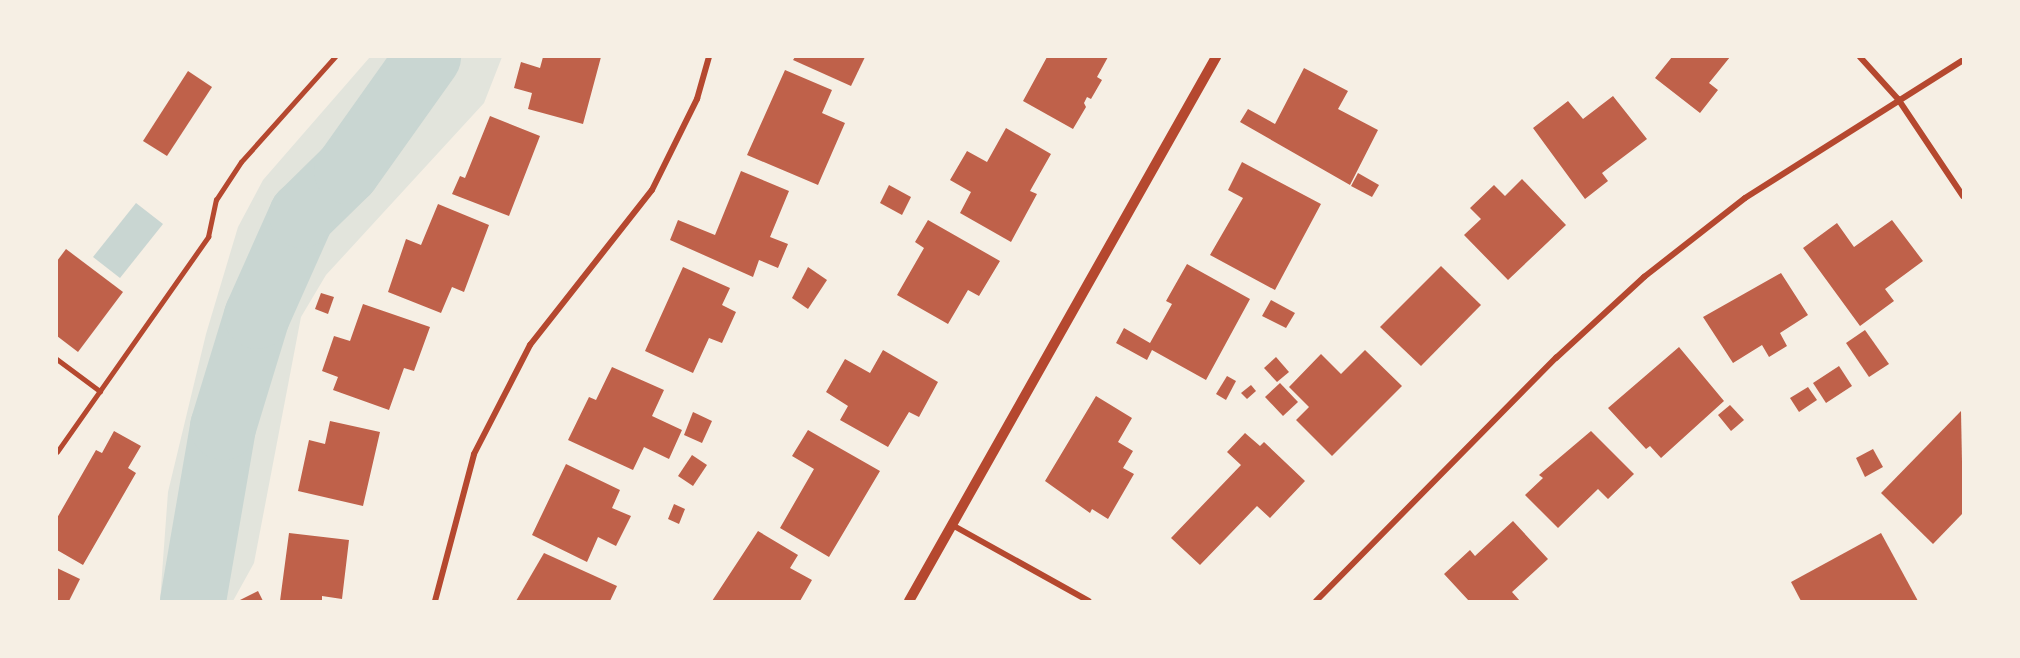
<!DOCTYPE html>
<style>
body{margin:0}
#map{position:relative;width:2020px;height:658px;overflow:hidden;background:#f6efe4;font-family:Manrope,sans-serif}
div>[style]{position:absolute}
.green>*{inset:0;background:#e2e4dc}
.water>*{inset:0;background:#c9d6d2}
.river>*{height:66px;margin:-33px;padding:0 33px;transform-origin:33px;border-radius:33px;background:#c9d6d2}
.building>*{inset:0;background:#bf614a}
.service>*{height:4.5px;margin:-2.25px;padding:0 2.25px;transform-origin:2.25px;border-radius:2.25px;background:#b5482f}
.minor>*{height:6px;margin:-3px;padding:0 3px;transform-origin:3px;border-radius:3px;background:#b5482f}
.tertiary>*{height:10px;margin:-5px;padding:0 5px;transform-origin:5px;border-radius:5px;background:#b5482f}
span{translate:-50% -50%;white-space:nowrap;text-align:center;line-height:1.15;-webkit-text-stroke:6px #f6efe4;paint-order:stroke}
.frame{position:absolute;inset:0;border:58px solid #f6efe4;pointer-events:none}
</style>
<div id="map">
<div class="green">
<div style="clip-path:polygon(370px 57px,502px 57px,484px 103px,326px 275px,301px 317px,254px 563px,233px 601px,160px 601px,168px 492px,206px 334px,238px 227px,263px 180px)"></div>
</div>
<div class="water">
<div style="clip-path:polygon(136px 203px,163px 224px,120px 278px,93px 257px)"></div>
</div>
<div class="river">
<div style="left:193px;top:601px;width:177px;rotate:-80.2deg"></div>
<div style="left:223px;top:427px;width:116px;rotate:-73deg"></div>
<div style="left:257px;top:316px;width:111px;rotate:-66deg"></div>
<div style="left:302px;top:215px;width:63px;rotate:-44.4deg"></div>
<div style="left:347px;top:171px;width:140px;rotate:-54.6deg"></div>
</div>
<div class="building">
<div style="clip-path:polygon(543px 57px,601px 57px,583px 124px,528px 109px,532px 93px,514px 88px,521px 62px,540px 68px)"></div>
<div style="clip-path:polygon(795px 57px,865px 57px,851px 86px,793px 60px)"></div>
<div style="clip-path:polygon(1047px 57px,1108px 57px,1097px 77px,1102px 80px,1091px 99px,1087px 97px,1084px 103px,1086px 107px,1073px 129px,1023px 101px)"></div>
<div style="clip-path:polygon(1672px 57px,1730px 57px,1709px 83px,1718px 90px,1700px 113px,1655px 78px)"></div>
<div style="clip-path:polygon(1304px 68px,1348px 91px,1338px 109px,1378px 130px,1350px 185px,1240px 122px,1248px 109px,1275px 124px)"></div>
<div style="clip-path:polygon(785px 70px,832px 90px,822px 113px,845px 123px,818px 185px,747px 155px)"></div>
<div style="clip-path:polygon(188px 71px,212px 87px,167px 156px,143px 141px)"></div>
<div style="clip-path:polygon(1613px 96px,1647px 139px,1602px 173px,1608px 181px,1585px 199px,1533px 128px,1568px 101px,1583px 119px)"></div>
<div style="clip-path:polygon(490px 116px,540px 136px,509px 216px,452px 194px,460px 176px,465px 178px)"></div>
<div style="clip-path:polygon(1006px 128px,1051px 154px,1030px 191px,1037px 194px,1011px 242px,960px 213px,971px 192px,950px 180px,967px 151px,987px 162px)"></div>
<div style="clip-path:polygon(1242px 162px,1321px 204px,1275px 290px,1210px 255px,1243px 198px,1228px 190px)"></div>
<div style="clip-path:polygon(741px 171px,789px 191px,770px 237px,788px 244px,778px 268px,759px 260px,753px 277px,670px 240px,678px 220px,715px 235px)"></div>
<div style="clip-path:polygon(1358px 173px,1379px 185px,1372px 197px,1351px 186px)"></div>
<div style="clip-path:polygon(1522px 179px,1566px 225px,1508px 280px,1464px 235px,1481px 219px,1470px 208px,1494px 185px,1505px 196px)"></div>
<div style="clip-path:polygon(889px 185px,911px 197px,902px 215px,880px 203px)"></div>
<div style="clip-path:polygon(438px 204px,489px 225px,464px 292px,452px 287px,441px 313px,388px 292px,406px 239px,421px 245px)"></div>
<div style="clip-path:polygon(928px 220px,1000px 261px,979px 296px,968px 290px,948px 324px,897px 295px,924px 248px,915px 242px)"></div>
<div style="clip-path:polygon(1892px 220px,1923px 261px,1885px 289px,1894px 301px,1860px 326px,1803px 248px,1837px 223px,1854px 247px)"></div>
<div style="clip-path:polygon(66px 249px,123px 292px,78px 352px,57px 336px,57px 261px)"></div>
<div style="clip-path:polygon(1187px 264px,1250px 299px,1206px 380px,1152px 350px,1147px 360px,1116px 343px,1124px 328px,1150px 343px,1172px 304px,1166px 301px)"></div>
<div style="clip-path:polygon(1441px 266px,1481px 305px,1421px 366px,1380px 327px)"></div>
<div style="clip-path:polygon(683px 267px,730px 288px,722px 305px,736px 312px,722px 343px,709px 338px,693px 373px,645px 351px)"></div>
<div style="clip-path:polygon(808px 267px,827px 280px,808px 309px,792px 298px)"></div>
<div style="clip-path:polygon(1781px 273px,1808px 315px,1780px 333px,1787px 346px,1769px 357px,1762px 345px,1733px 363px,1703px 317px)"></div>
<div style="clip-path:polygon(321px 293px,334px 297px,328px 314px,315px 309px)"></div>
<div style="clip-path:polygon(1271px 300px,1295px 313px,1286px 328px,1262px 316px)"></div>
<div style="clip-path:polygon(363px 304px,430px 327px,414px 371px,404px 368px,389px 410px,333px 390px,338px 377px,322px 371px,334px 336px,350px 341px)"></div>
<div style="clip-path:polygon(1865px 330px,1889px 364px,1869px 377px,1846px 343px)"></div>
<div style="clip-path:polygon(1679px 347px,1724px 401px,1661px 458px,1650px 446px,1646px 449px,1608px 408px)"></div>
<div style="clip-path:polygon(883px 350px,938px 382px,919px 417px,909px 412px,888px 447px,840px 420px,848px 406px,826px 392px,845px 359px,870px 373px)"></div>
<div style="clip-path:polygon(1365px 350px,1402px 386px,1332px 456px,1296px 420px,1309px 407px,1289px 387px,1321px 354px,1341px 374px)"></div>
<div style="clip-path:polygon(1276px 357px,1289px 372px,1277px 382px,1264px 368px)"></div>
<div style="clip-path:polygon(1839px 366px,1852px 386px,1826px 403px,1813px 383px)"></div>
<div style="clip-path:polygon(612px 367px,664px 390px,652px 416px,682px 430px,669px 459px,644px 447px,633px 470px,568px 440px,589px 397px,596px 400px)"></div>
<div style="clip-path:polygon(1227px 376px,1236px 381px,1226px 400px,1216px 394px)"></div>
<div style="clip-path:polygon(1280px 383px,1298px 402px,1283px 416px,1265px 397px)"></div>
<div style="clip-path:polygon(1251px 385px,1256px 391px,1247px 399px,1241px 393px)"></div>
<div style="clip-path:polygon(1808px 387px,1817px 400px,1799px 412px,1790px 398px)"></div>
<div style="clip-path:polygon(1096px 396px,1132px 418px,1118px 442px,1133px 451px,1123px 468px,1134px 474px,1108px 519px,1092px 509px,1090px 513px,1045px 481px)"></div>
<div style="clip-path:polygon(1730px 405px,1744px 420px,1731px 431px,1718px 415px)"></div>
<div style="clip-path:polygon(1961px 411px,1963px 513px,1933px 544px,1881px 493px)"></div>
<div style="clip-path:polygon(693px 412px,712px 421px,702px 443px,684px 435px)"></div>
<div style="clip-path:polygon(330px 421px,380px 432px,363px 506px,298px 491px,309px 440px,325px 444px)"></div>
<div style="clip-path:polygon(808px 430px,880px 471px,829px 557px,780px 528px,814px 469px,792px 456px)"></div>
<div style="clip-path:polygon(114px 431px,141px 446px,128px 468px,136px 473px,83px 565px,57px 550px,57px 518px,96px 450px,102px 453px)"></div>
<div style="clip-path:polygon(1591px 431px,1634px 474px,1608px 499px,1598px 489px,1558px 528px,1525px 495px,1543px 478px,1539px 475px)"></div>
<div style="clip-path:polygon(1245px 433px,1260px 446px,1264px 442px,1305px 481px,1270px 518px,1257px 506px,1200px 565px,1171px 538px,1241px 465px,1227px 452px)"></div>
<div style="clip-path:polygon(1873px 449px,1883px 467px,1865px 477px,1856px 458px)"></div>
<div style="clip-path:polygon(692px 455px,707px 465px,693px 486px,678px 476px)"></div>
<div style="clip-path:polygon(566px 464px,620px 490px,612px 508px,631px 516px,616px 546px,598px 537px,587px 562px,532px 535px)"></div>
<div style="clip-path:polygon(674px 504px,685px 509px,679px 524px,668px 519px)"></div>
<div style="clip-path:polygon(1513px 521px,1548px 559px,1512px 592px,1520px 601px,1469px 601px,1444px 574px,1470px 550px,1475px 556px)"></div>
<div style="clip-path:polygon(758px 531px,798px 555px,790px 568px,812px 580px,800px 601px,712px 601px)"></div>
<div style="clip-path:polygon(289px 533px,349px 540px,342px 599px,322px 596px,322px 601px,280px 601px)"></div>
<div style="clip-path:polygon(1881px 533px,1918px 601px,1801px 601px,1791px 582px)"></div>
<div style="clip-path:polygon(544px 553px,617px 586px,610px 601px,516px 601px)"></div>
<div style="clip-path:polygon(57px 568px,80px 579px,69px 601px,57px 601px)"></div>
<div style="clip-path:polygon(258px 591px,263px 601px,238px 601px)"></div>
</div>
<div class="service">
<div style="left:57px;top:359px;width:54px;rotate:36.7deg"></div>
<div style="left:57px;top:452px;width:263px;rotate:-54.9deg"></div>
<div style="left:208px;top:237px;width:38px;rotate:-78deg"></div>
<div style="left:216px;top:200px;width:45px;rotate:-56.7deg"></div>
<div style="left:241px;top:162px;width:141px;rotate:-48.2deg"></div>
</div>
<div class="minor">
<div style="left:1860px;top:57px;width:57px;rotate:47.9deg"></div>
<div style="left:1898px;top:99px;width:117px;rotate:56.2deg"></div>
<div style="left:954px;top:526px;width:154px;rotate:29.1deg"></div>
<div style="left:435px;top:601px;width:152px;rotate:-75.1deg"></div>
<div style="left:474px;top:454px;width:123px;rotate:-62.8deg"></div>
<div style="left:530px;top:345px;width:197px;rotate:-51.8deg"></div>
<div style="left:652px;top:190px;width:102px;rotate:-63.7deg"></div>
<div style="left:697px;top:99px;width:44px;rotate:-74.1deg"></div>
<div style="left:1316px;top:601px;width:342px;rotate:-45.4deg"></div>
<div style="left:1556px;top:358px;width:120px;rotate:-42.6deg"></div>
<div style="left:1644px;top:277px;width:128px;rotate:-38deg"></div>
<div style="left:1745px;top:198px;width:258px;rotate:-32.3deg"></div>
</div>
<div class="tertiary">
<div style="left:909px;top:601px;width:625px;rotate:-60.56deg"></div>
</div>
<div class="frame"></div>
</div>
